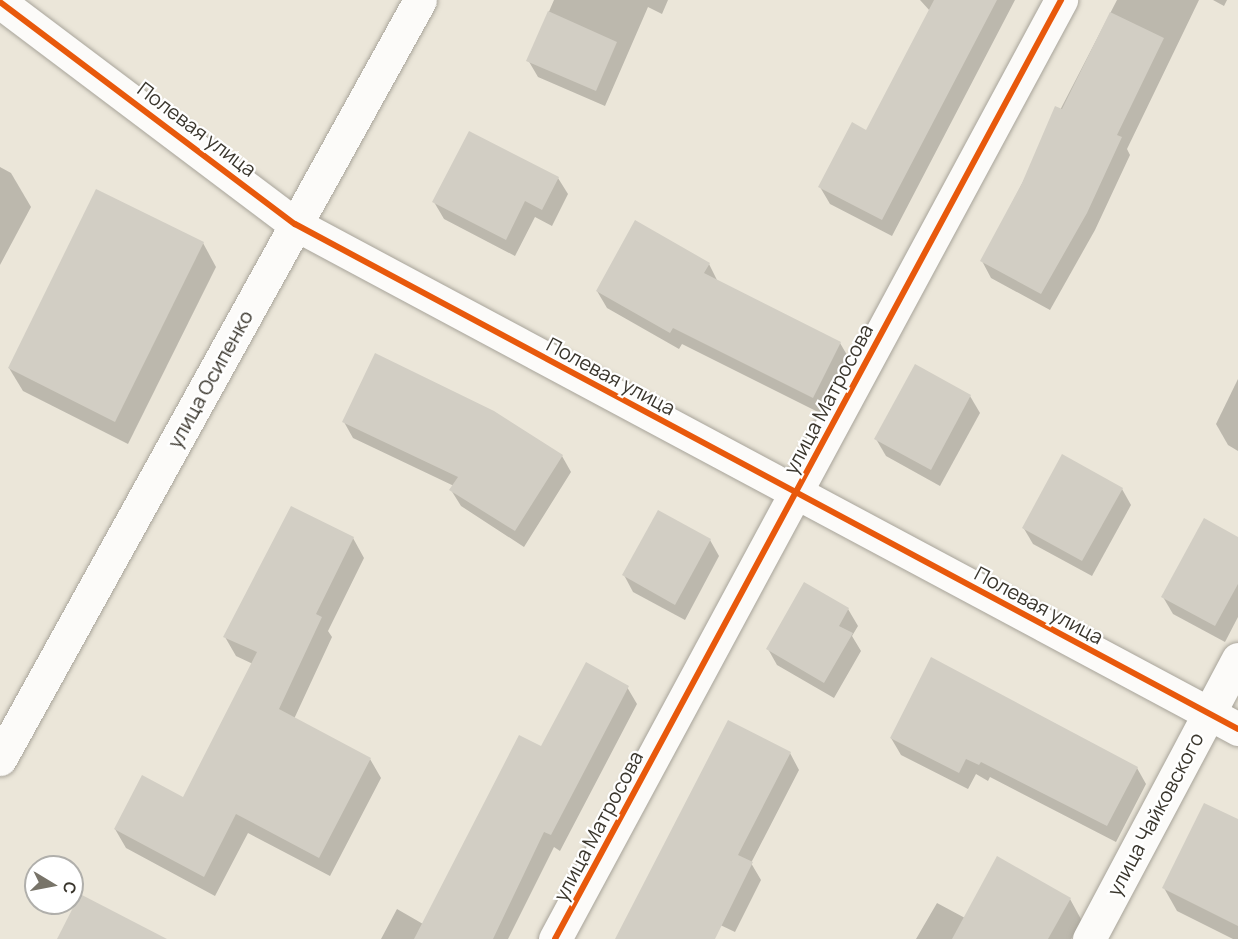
<!DOCTYPE html>
<meta charset="utf-8">
<style>
body{margin:0}
#map{position:relative;width:1238px;height:939px;overflow:hidden;background:#ebe6d9;font-family:Manrope,sans-serif}
div>[style]{position:absolute}
.shadow>*{inset:0;background:#0003}
.building>*{inset:0;background:#d2cec4}
.roads{filter:drop-shadow(0 0 2px #a8a49a) drop-shadow(0 0 2px #a8a49a)}
.street>*{height:33px;margin:-16.5px;padding:0 16.5px;transform-origin:16.5px;border-radius:16.5px;background:#fcfbf9}
.cycleway>*{height:6px;margin:-3px;padding:0 3px;transform-origin:3px;border-radius:3px;background:#e8590c}
span{translate:-50% -50%;white-space:nowrap;text-align:center;line-height:1.15;-webkit-text-stroke:4.5px #fff;paint-order:stroke}
.street-label{font-size:20px;color:#3a362d}
.north{position:absolute;left:24px;top:855px;width:60px;height:60px;box-sizing:border-box;background:#fff;border:2px solid #b0afab;border-radius:50%;rotate:100deg;font-size:16px;font-weight:700;line-height:24px;text-align:center;color:#3a362d}
.north::after{content:'';display:block;margin:auto;width:21px;height:27px;background:#787469;clip-path:polygon(50% 0,100% 100%,50% 72%,0 100%)}
</style>
<div id="map">
<div class="shadow">
<div style="clip-path:polygon(554px 0,668px 0,662px 14px,648px 7px,605px 106px,538px 77px,528px 60px)"></div>
<div style="clip-path:polygon(920px 0,1015px 0,892px 236px,830px 204px,820px 187px,867px 132px,930px 11px)"></div>
<div style="clip-path:polygon(1117px 0,1199px 0,1127px 149px,1130px 155px,1095px 230px,1050px 310px,991px 278px,982px 261px)"></div>
<div style="clip-path:polygon(1213px 0,1227px 0,1224px 6px)"></div>
<div style="clip-path:polygon(0 167px,11px 173px,31px 207px,0 265px)"></div>
<div style="clip-path:polygon(558px 178px,568px 194px,552px 226px,535px 217px,515px 256px,444px 219px,434px 202px)"></div>
<div style="clip-path:polygon(203px 243px,216px 267px,128px 444px,23px 391px,9px 368px)"></div>
<div style="clip-path:polygon(709px 264px,718px 282px,840px 343px,850px 360px,822px 414px,682px 344px,679px 349px,607px 308px,597px 291px)"></div>
<div style="clip-path:polygon(1238px 379px,1238px 451px,1228px 445px,1216px 424px)"></div>
<div style="clip-path:polygon(970px 396px,980px 413px,940px 486px,886px 456px,876px 439px)"></div>
<div style="clip-path:polygon(344px 422px,562px 456px,571px 472px,524px 547px,461px 506px,451px 490px,454px 486px,353px 438px)"></div>
<div style="clip-path:polygon(1122px 489px,1131px 505px,1092px 576px,1033px 544px,1023px 527px)"></div>
<div style="clip-path:polygon(353px 538px,364px 558px,328px 631px,332px 637px,294px 719px,370px 759px,381px 778px,330px 876px,248px 833px,215px 896px,126px 848px,115px 829px,184px 799px,253px 664px,236px 656px,225px 637px)"></div>
<div style="clip-path:polygon(1238px 538px,1238px 617px,1225px 642px,1173px 614px,1163px 597px)"></div>
<div style="clip-path:polygon(710px 540px,719px 556px,685px 620px,633px 592px,624px 575px)"></div>
<div style="clip-path:polygon(848px 609px,858px 626px,852px 636px,861px 651px,834px 698px,777px 665px,768px 649px)"></div>
<div style="clip-path:polygon(931px 659px,1137px 768px,1146px 784px,1116px 842px,990px 777px,988px 781px,976px 774px,968px 789px,901px 755px,891px 738px)"></div>
<div style="clip-path:polygon(627px 687px,637px 704px,560px 851px,554px 847px,508px 939px,381px 939px,397px 909px,423px 924px,542px 747px)"></div>
<div style="clip-path:polygon(790px 753px,799px 770px,751px 863px,761px 880px,735px 932px,714px 922px,706px 939px,616px 939px)"></div>
<div style="clip-path:polygon(1238px 821px,1238px 939px,1233px 939px,1177px 911px,1164px 888px)"></div>
<div style="clip-path:polygon(1070px 899px,1082px 921px,1071px 939px,916px 939px,937px 903px,965px 918px)"></div>
</div>
<div class="building">
<div style="clip-path:polygon(934px 0,997px 0,882px 220px,818px 187px,852px 122px,866px 130px)"></div>
<div style="clip-path:polygon(548px 11px,617px 42px,596px 91px,526px 61px)"></div>
<div style="clip-path:polygon(1110px 12px,1164px 38px,1117px 135px,1122px 137px,1087px 213px,1041px 294px,980px 261px,1022px 183px,1055px 106px,1062px 109px)"></div>
<div style="clip-path:polygon(469px 131px,559px 177px,542px 210px,525px 201px,506px 240px,432px 202px)"></div>
<div style="clip-path:polygon(96px 189px,204px 242px,115px 422px,8px 368px)"></div>
<div style="clip-path:polygon(635px 220px,710px 263px,704px 273px,841px 342px,813px 398px,673px 328px,670px 333px,596px 291px)"></div>
<div style="clip-path:polygon(375px 353px,494px 411px,563px 455px,515px 531px,449px 490px,458px 477px,342px 422px)"></div>
<div style="clip-path:polygon(915px 364px,971px 395px,931px 470px,874px 439px)"></div>
<div style="clip-path:polygon(1062px 454px,1123px 488px,1082px 561px,1022px 528px)"></div>
<div style="clip-path:polygon(291px 506px,354px 537px,316px 614px,322px 617px,279px 709px,371px 758px,319px 858px,236px 814px,204px 877px,114px 829px,142px 775px,183px 797px,257px 652px,223px 637px)"></div>
<div style="clip-path:polygon(658px 510px,711px 539px,675px 605px,622px 575px)"></div>
<div style="clip-path:polygon(1204px 518px,1238px 537px,1238px 584px,1215px 626px,1161px 597px)"></div>
<div style="clip-path:polygon(804px 582px,849px 608px,839px 626px,853px 633px,824px 683px,766px 649px)"></div>
<div style="clip-path:polygon(931px 657px,1138px 767px,1107px 826px,981px 762px,979px 765px,966px 759px,959px 773px,890px 738px)"></div>
<div style="clip-path:polygon(586px 662px,629px 686px,551px 835px,544px 832px,493px 939px,414px 939px,519px 735px,541px 746px)"></div>
<div style="clip-path:polygon(728px 720px,791px 752px,738px 855px,753px 862px,715px 939px,615px 939px)"></div>
<div style="clip-path:polygon(1204px 803px,1238px 819px,1238px 926px,1162px 888px)"></div>
<div style="clip-path:polygon(997px 856px,1071px 898px,1048px 939px,952px 939px)"></div>
<div style="clip-path:polygon(80px 894px,167px 939px,57px 939px)"></div>
</div>
<div class="roads">
<div class="street">
<div style="left:0;top:2px;width:369px;rotate:37deg"></div>
<div style="left:295px;top:224px;width:1070px;rotate:28.17deg"></div>
<div style="left:0;top:759px;width:867px;rotate:-61.04deg"></div>
<div style="left:555px;top:939px;width:1067px;rotate:-61.68deg"></div>
<div style="left:1089px;top:939px;width:317px;rotate:-62deg"></div>
</div>
</div>
<div class="cycleway">
<div style="left:0;top:2px;width:369px;rotate:37deg"></div>
<div style="left:295px;top:224px;width:1070px;rotate:28.17deg"></div>
<div style="left:555px;top:939px;width:1067px;rotate:-61.68deg"></div>
</div>
<div class="street-label">
<span style="left:197px;top:129px;rotate:37deg">Полевая улица</span>
<span style="left:611px;top:376px;rotate:28deg">Полевая улица</span>
<span style="left:210px;top:379px;rotate:-61deg">улица Осипенко</span>
<span style="left:828px;top:399px;rotate:-62deg">улица Матросова</span>
<span style="left:1039px;top:605px;rotate:28deg">Полевая улица</span>
<span style="left:1155px;top:814px;rotate:-62deg">улица Чайковского</span>
<span style="left:598px;top:826px;rotate:-62deg">улица Матросова</span>
</div>
<div class="north">С</div>
</div>
